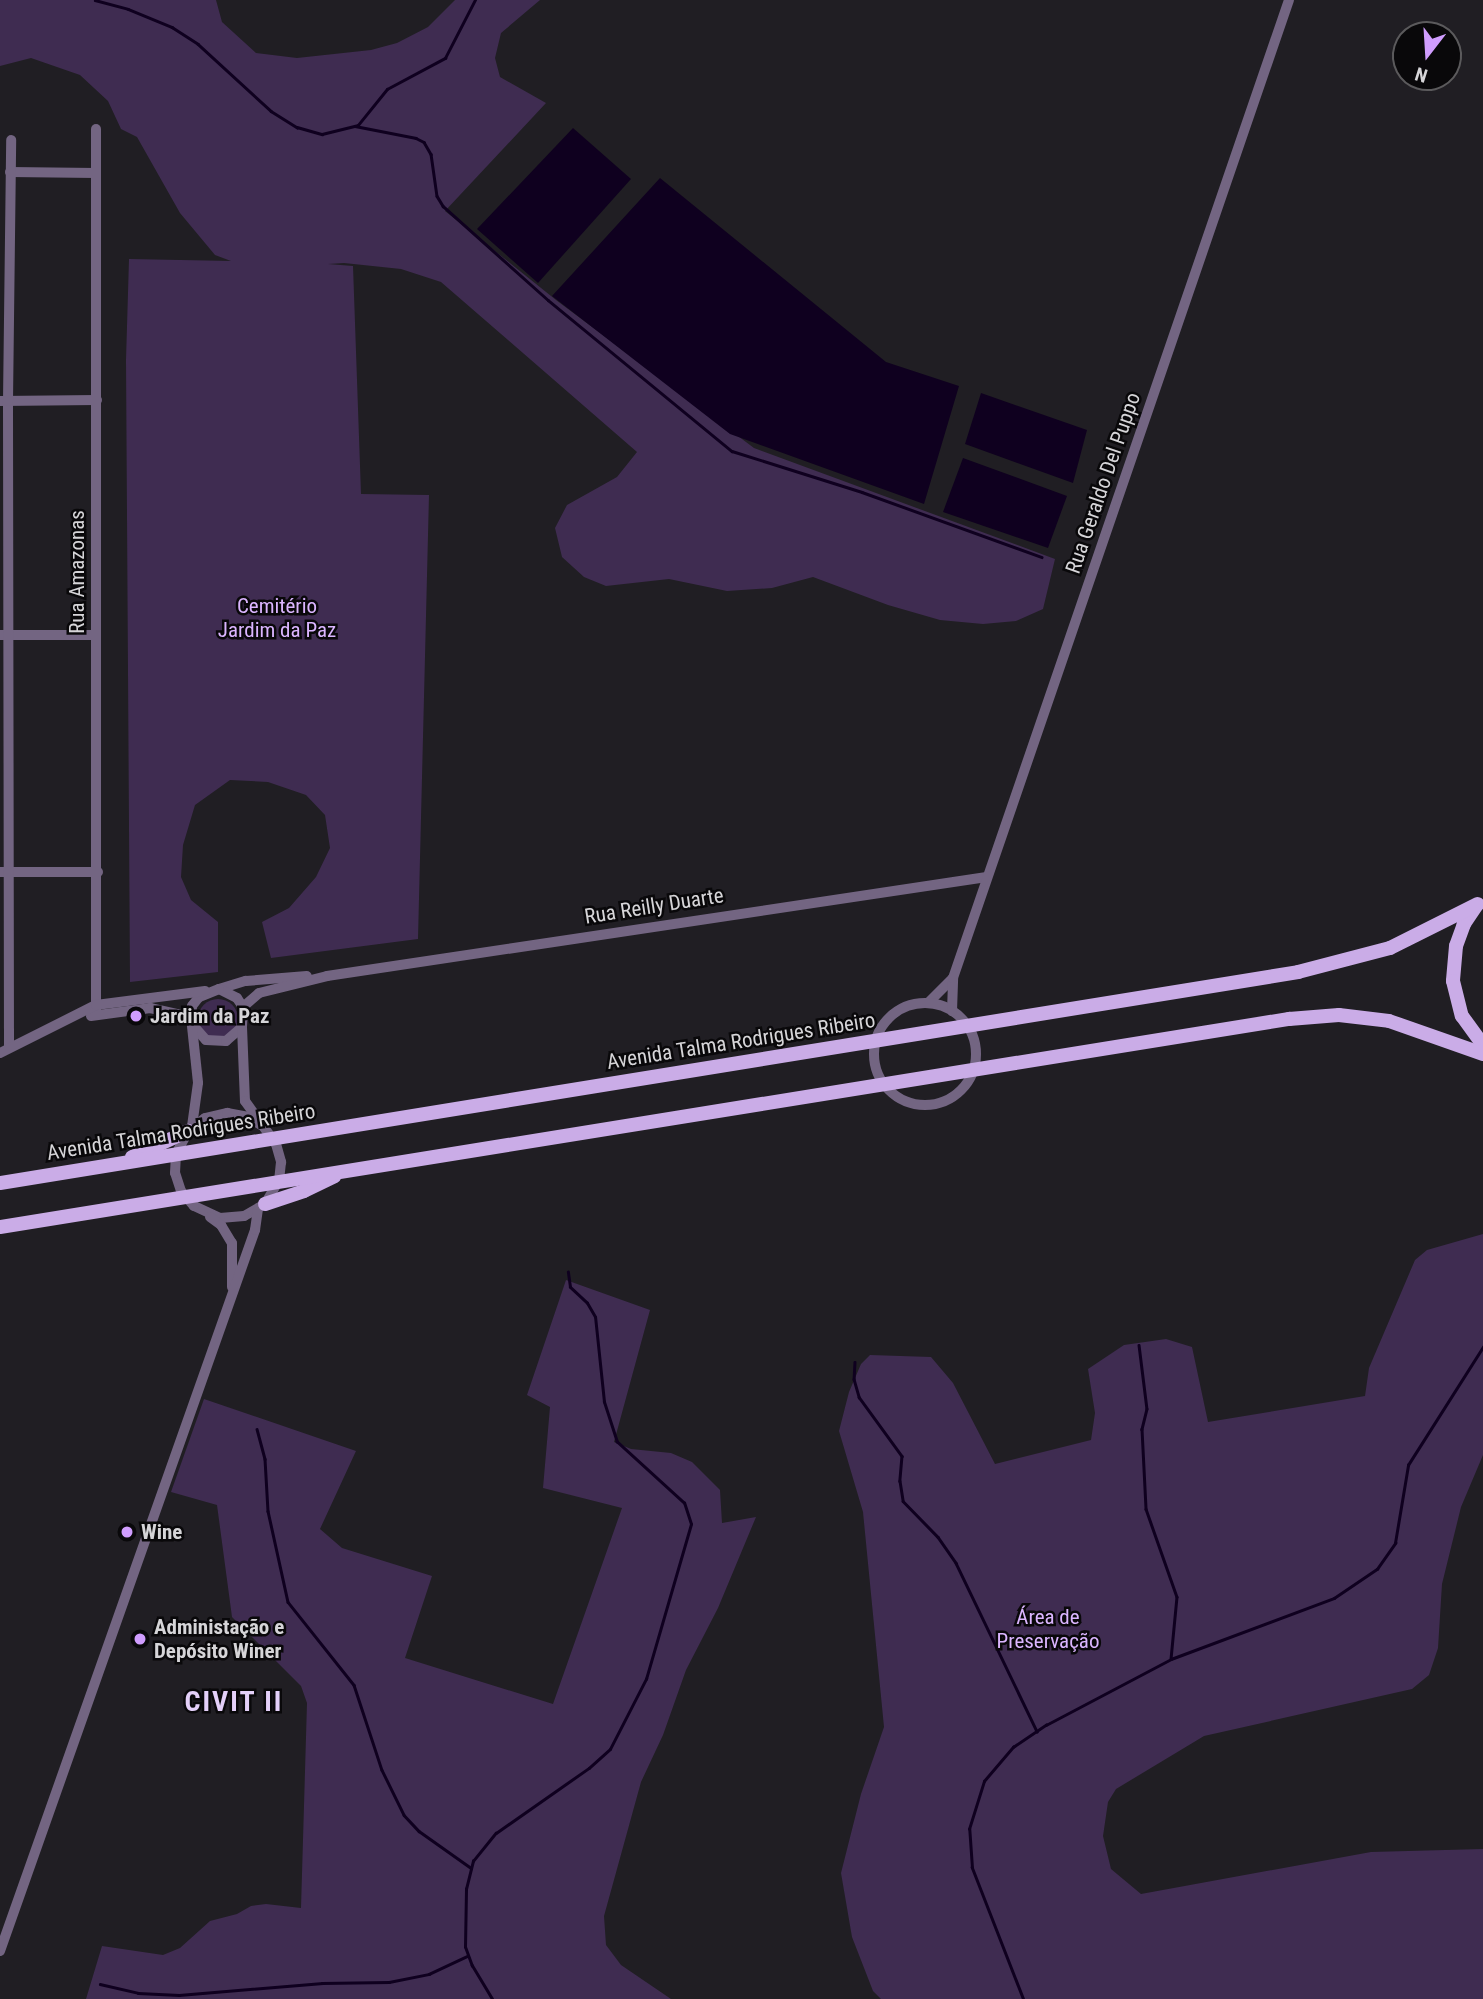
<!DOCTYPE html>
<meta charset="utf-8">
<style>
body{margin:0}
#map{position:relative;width:1483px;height:1999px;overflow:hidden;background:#201e23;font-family:"Roboto Condensed",sans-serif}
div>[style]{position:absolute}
.green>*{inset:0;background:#3f2c51}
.round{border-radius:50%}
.water>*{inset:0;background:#0f001f}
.stream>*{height:2.5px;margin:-1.25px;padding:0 1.25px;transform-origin:1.25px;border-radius:1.25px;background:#0f001f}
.minor>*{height:10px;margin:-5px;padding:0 5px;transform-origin:5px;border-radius:5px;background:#736582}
.minor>.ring{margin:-5px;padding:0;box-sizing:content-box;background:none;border:10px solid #736582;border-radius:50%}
.major>*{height:14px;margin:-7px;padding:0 7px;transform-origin:7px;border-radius:7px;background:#caace7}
.dots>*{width:19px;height:19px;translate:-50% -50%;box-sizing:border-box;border:4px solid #09080a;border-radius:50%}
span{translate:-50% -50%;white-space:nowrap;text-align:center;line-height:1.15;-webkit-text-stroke:5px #09080a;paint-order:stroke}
.street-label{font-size:21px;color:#d6d5d8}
.park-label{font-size:21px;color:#dbb5ff}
.poi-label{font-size:21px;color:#d6d5d8;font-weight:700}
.left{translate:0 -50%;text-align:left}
.district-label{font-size:28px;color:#e4d0f9;font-weight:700;letter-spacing:2px}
.north{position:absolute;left:1392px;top:21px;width:70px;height:70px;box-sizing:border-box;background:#09080a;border:2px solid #5b5a5c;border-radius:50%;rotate:197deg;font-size:19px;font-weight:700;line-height:28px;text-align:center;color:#d6d5d8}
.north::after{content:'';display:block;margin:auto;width:24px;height:32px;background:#d09dfe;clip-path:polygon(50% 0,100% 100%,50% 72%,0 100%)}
</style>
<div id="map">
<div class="green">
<div style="clip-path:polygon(0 0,216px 0,222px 22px,256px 53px,297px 58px,371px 50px,397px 43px,428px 27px,455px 0,540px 0,501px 33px,495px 58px,500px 77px,546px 103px,445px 211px,556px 300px,754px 448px,1055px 559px,1043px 609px,1016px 621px,983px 624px,940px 620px,888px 605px,813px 577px,772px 588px,727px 591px,669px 579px,606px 586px,584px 577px,562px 557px,555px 528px,567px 505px,617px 477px,637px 452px,441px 282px,401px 269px,344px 263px,328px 264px,353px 266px,361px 494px,429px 495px,418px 939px,271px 958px,262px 922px,289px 908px,316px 877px,330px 848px,325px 815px,306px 795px,268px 782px,230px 780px,195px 805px,183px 845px,181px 877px,191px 900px,218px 922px,218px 972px,130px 982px,126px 360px,129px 259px,231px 261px,215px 255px,180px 213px,137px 137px,121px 129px,108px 101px,80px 75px,31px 58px,0 66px)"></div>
<div class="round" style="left:198px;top:999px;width:40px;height:40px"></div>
<div style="clip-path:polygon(1483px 1234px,1483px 1455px,1461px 1507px,1442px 1584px,1438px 1648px,1429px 1675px,1412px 1689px,1204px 1736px,1116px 1789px,1108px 1802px,1103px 1836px,1111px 1869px,1141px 1894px,1371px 1852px,1483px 1849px,1483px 1999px,881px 1999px,873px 1991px,852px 1937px,841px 1873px,861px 1794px,884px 1727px,863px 1512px,839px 1431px,849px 1392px,861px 1364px,870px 1355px,931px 1357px,953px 1383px,995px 1464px,1091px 1440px,1095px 1413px,1088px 1369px,1124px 1345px,1166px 1339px,1192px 1347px,1208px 1422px,1365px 1396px,1369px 1368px,1415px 1260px,1427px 1250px)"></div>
<div style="clip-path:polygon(566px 1280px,650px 1310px,614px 1442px,631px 1449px,671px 1453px,692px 1462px,720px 1490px,722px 1523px,756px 1517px,718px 1608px,686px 1670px,663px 1735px,641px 1782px,604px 1916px,606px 1945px,621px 1965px,671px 1999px,86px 1999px,102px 1946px,163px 1955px,180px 1948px,210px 1921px,237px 1914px,251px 1906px,266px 1904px,301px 1908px,307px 1703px,301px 1686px,232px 1617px,217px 1505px,171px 1492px,204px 1399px,356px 1451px,320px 1529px,342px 1548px,432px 1576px,405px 1658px,553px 1704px,622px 1508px,543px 1488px,550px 1407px,527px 1395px)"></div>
</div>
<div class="water">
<div style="clip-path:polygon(573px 128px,631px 179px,538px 283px,477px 229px)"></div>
<div style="clip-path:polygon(660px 178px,886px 362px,959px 386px,924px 504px,730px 434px,552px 296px)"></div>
<div style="clip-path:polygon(981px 393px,1087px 430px,1073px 483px,965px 444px)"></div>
<div style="clip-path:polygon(963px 458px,1067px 496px,1048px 548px,943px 512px)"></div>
</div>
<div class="stream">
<div style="left:95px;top:0;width:34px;rotate:15deg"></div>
<div style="left:128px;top:9px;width:48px;rotate:22.2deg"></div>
<div style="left:172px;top:27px;width:31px;rotate:33deg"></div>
<div style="left:198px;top:44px;width:99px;rotate:42.5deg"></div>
<div style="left:271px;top:111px;width:31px;rotate:32deg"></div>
<div style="left:297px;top:127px;width:26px;rotate:16deg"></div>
<div style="left:322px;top:134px;width:37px;rotate:-14deg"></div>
<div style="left:358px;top:125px;width:46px;rotate:-51.1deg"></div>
<div style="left:387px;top:89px;width:66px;rotate:-28.1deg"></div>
<div style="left:445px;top:58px;width:65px;rotate:-62.7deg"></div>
<div style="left:355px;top:126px;width:62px;rotate:11.1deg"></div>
<div style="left:416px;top:138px;width:9px;rotate:27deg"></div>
<div style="left:424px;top:142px;width:14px;rotate:60deg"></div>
<div style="left:431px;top:154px;width:42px;rotate:81.9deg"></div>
<div style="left:437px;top:196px;width:12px;rotate:59deg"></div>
<div style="left:443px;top:206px;width:141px;rotate:41.8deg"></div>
<div style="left:548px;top:300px;width:238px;rotate:39.4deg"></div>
<div style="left:732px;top:451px;width:136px;rotate:17.5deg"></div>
<div style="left:862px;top:492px;width:191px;rotate:19.9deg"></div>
<div style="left:1139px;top:1345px;width:64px;rotate:82.9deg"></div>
<div style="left:1147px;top:1409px;width:21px;rotate:104deg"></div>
<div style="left:1142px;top:1429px;width:80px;rotate:87.1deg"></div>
<div style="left:1146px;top:1509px;width:93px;rotate:70.6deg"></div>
<div style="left:1177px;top:1597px;width:62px;rotate:95.5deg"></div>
<div style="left:855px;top:1362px;width:17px;rotate:93deg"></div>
<div style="left:854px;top:1379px;width:19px;rotate:74deg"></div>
<div style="left:859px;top:1397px;width:73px;rotate:53.9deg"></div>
<div style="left:902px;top:1456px;width:25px;rotate:95deg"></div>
<div style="left:900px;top:1481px;width:20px;rotate:81deg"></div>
<div style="left:903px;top:1501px;width:50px;rotate:45.8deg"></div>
<div style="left:938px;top:1537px;width:32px;rotate:55deg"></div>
<div style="left:956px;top:1563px;width:187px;rotate:64.3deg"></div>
<div style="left:257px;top:1429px;width:31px;rotate:75deg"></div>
<div style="left:265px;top:1459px;width:52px;rotate:86.7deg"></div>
<div style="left:268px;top:1511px;width:93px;rotate:77.6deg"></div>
<div style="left:288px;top:1602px;width:106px;rotate:51.5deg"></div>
<div style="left:354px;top:1685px;width:89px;rotate:71.8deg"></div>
<div style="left:382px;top:1770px;width:50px;rotate:63.9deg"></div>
<div style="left:404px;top:1815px;width:22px;rotate:47deg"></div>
<div style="left:419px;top:1831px;width:64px;rotate:35.4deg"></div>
<div style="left:100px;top:1984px;width:39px;rotate:13deg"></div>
<div style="left:138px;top:1993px;width:41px;rotate:2.8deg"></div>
<div style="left:179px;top:1995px;width:144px;rotate:-4.8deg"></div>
<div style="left:322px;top:1983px;width:67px;rotate:-0.9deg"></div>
<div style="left:389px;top:1982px;width:41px;rotate:-11.3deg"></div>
<div style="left:429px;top:1974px;width:42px;rotate:-25.3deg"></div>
<div style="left:492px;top:1999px;width:39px;rotate:-121deg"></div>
<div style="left:472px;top:1966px;width:20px;rotate:-110deg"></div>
<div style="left:465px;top:1947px;width:58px;rotate:-89deg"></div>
<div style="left:466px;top:1889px;width:29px;rotate:-76deg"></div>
<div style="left:473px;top:1861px;width:36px;rotate:-51deg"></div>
<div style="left:496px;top:1833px;width:113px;rotate:-35deg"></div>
<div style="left:589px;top:1768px;width:28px;rotate:-42deg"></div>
<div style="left:610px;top:1749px;width:79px;rotate:-62.8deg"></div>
<div style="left:646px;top:1679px;width:161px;rotate:-73.8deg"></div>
<div style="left:691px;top:1524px;width:22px;rotate:-108deg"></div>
<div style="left:684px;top:1503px;width:91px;rotate:-137.7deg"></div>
<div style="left:617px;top:1442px;width:42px;rotate:-108deg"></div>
<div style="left:604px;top:1402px;width:85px;rotate:-96deg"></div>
<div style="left:595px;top:1317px;width:16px;rotate:-120deg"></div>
<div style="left:587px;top:1303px;width:23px;rotate:-137deg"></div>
<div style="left:570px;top:1287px;width:15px;rotate:-98deg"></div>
<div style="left:1023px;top:1999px;width:141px;rotate:-111.3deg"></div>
<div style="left:972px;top:1868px;width:39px;rotate:-94deg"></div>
<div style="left:969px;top:1829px;width:50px;rotate:-72.6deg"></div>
<div style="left:984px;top:1781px;width:45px;rotate:-49.5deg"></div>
<div style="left:1013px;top:1747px;width:40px;rotate:-34deg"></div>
<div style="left:1046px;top:1725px;width:141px;rotate:-27.8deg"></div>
<div style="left:1171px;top:1659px;width:174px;rotate:-20.5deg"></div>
<div style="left:1334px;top:1598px;width:52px;rotate:-34deg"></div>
<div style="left:1377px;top:1569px;width:32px;rotate:-55deg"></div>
<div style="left:1395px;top:1543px;width:79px;rotate:-80.5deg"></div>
<div style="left:1408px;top:1465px;width:140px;rotate:-57.6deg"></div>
</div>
<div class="minor">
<div style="left:10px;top:172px;width:86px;rotate:0.7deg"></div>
<div style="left:0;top:401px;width:97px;rotate:-0.6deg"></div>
<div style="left:0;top:635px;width:96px"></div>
<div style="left:0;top:872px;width:98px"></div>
<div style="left:219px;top:989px;width:28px;rotate:-17deg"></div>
<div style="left:246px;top:981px;width:61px;rotate:-4.7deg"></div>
<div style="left:928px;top:1003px;width:35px;rotate:-45deg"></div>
<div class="ring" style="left:874px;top:1003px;width:92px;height:92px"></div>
<div style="left:243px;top:1007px;width:21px;rotate:-41deg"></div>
<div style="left:259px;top:993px;width:70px;rotate:-14deg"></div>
<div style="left:327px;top:976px;width:667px;rotate:-8.53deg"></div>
<div style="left:952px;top:1011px;width:33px;rotate:-88deg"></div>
<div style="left:953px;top:978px;width:1034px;rotate:-71.04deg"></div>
<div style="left:96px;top:1015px;width:886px;rotate:-90deg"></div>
<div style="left:91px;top:1016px;width:60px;rotate:-7.7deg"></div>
<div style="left:150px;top:1008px;width:42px;rotate:12.4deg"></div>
<div style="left:192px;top:1024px;width:21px;rotate:49deg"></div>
<div style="left:206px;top:1040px;width:20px;rotate:3deg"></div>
<div style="left:226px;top:1041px;width:21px;rotate:-41deg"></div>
<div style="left:242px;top:1027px;width:20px;rotate:-87deg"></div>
<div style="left:243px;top:1007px;width:11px;rotate:-124deg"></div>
<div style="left:237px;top:998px;width:20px;rotate:-153deg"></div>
<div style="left:219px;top:989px;width:22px;rotate:158deg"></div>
<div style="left:199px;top:997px;width:11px;rotate:128deg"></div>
<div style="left:192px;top:1006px;width:11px;rotate:95deg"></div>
<div style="left:191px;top:1017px;width:66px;rotate:83.9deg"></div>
<div style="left:198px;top:1083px;width:43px;rotate:97.9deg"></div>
<div style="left:242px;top:1027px;width:74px;rotate:87.7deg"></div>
<div style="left:245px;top:1101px;width:53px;rotate:54.2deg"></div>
<div style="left:276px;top:1144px;width:19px;rotate:74deg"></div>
<div style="left:281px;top:1162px;width:18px;rotate:96deg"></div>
<div style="left:279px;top:1180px;width:28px;rotate:120deg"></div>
<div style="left:265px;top:1204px;width:24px;rotate:150deg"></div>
<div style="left:244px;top:1216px;width:24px;rotate:175deg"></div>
<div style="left:220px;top:1218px;width:29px;rotate:-155deg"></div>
<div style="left:194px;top:1206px;width:20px;rotate:-131deg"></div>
<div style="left:181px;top:1191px;width:19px;rotate:-108deg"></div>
<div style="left:175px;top:1173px;width:19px;rotate:-87deg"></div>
<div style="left:176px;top:1154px;width:26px;rotate:-62deg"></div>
<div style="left:188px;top:1131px;width:21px;rotate:-37deg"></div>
<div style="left:205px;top:1118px;width:23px;rotate:-13deg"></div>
<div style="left:227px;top:1113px;width:22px;rotate:10deg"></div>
<div style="left:249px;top:1117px;width:14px;rotate:34deg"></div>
<div style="left:9px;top:1047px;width:646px;rotate:-90.09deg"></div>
<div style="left:8px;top:401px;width:261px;rotate:-89.3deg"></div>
<div style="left:0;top:1053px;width:107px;rotate:-26.6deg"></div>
<div style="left:96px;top:1005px;width:110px;rotate:-7.3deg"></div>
<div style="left:210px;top:1217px;width:14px;rotate:36deg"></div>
<div style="left:221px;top:1225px;width:21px;rotate:59deg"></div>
<div style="left:232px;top:1243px;width:44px;rotate:90deg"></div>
<div style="left:0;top:1951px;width:765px;rotate:-70.52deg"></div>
<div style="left:255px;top:1230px;width:21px;rotate:-82deg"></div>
</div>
<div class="major">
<div style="left:1476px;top:906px;width:22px;rotate:124deg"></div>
<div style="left:1464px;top:924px;width:23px;rotate:110deg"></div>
<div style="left:1456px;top:946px;width:35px;rotate:95deg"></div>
<div style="left:1453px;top:981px;width:36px;rotate:76deg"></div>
<div style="left:1462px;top:1016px;width:36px;rotate:54deg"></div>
<div style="left:132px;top:1157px;width:62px;rotate:-24.9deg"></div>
<div style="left:0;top:1183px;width:1315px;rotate:-9.23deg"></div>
<div style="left:1298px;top:972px;width:95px;rotate:-14.6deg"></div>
<div style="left:1390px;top:948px;width:98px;rotate:-26.6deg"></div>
<div style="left:265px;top:1204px;width:41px;rotate:-18.4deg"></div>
<div style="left:304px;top:1191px;width:34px;rotate:-26deg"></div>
<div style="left:0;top:1227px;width:1306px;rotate:-9.17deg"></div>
<div style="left:1289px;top:1019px;width:50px;rotate:-4.6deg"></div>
<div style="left:1339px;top:1015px;width:50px;rotate:6.8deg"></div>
<div style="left:1389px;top:1021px;width:100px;rotate:19.3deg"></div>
</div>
<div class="dots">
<div style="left:136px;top:1016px;background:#d09dfe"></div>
<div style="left:127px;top:1532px;background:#d09dfe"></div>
<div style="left:140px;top:1639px;background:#d09dfe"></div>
</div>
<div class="street-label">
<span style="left:1103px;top:483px;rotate:-71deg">Rua Geraldo Del Puppo</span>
<span style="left:77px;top:572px;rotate:-90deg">Rua Amazonas</span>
<span style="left:654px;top:906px;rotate:-9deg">Rua Reilly Duarte</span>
<span style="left:741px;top:1041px;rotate:-9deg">Avenida Talma Rodrigues Ribeiro</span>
<span style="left:181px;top:1132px;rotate:-9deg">Avenida Talma Rodrigues Ribeiro</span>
</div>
<div class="park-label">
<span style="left:277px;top:618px">Cemitério<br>Jardim da Paz</span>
<span style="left:1048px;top:1629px">Área de<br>Preservação</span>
</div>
<div class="poi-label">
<span class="left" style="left:150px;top:1016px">Jardim da Paz</span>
<span class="left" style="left:141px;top:1532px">Wine</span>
<span class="left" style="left:154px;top:1639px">Administação e<br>Depósito Winer</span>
</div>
<div class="district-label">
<span style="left:234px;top:1702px">CIVIT II</span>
</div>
<div class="north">N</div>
</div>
